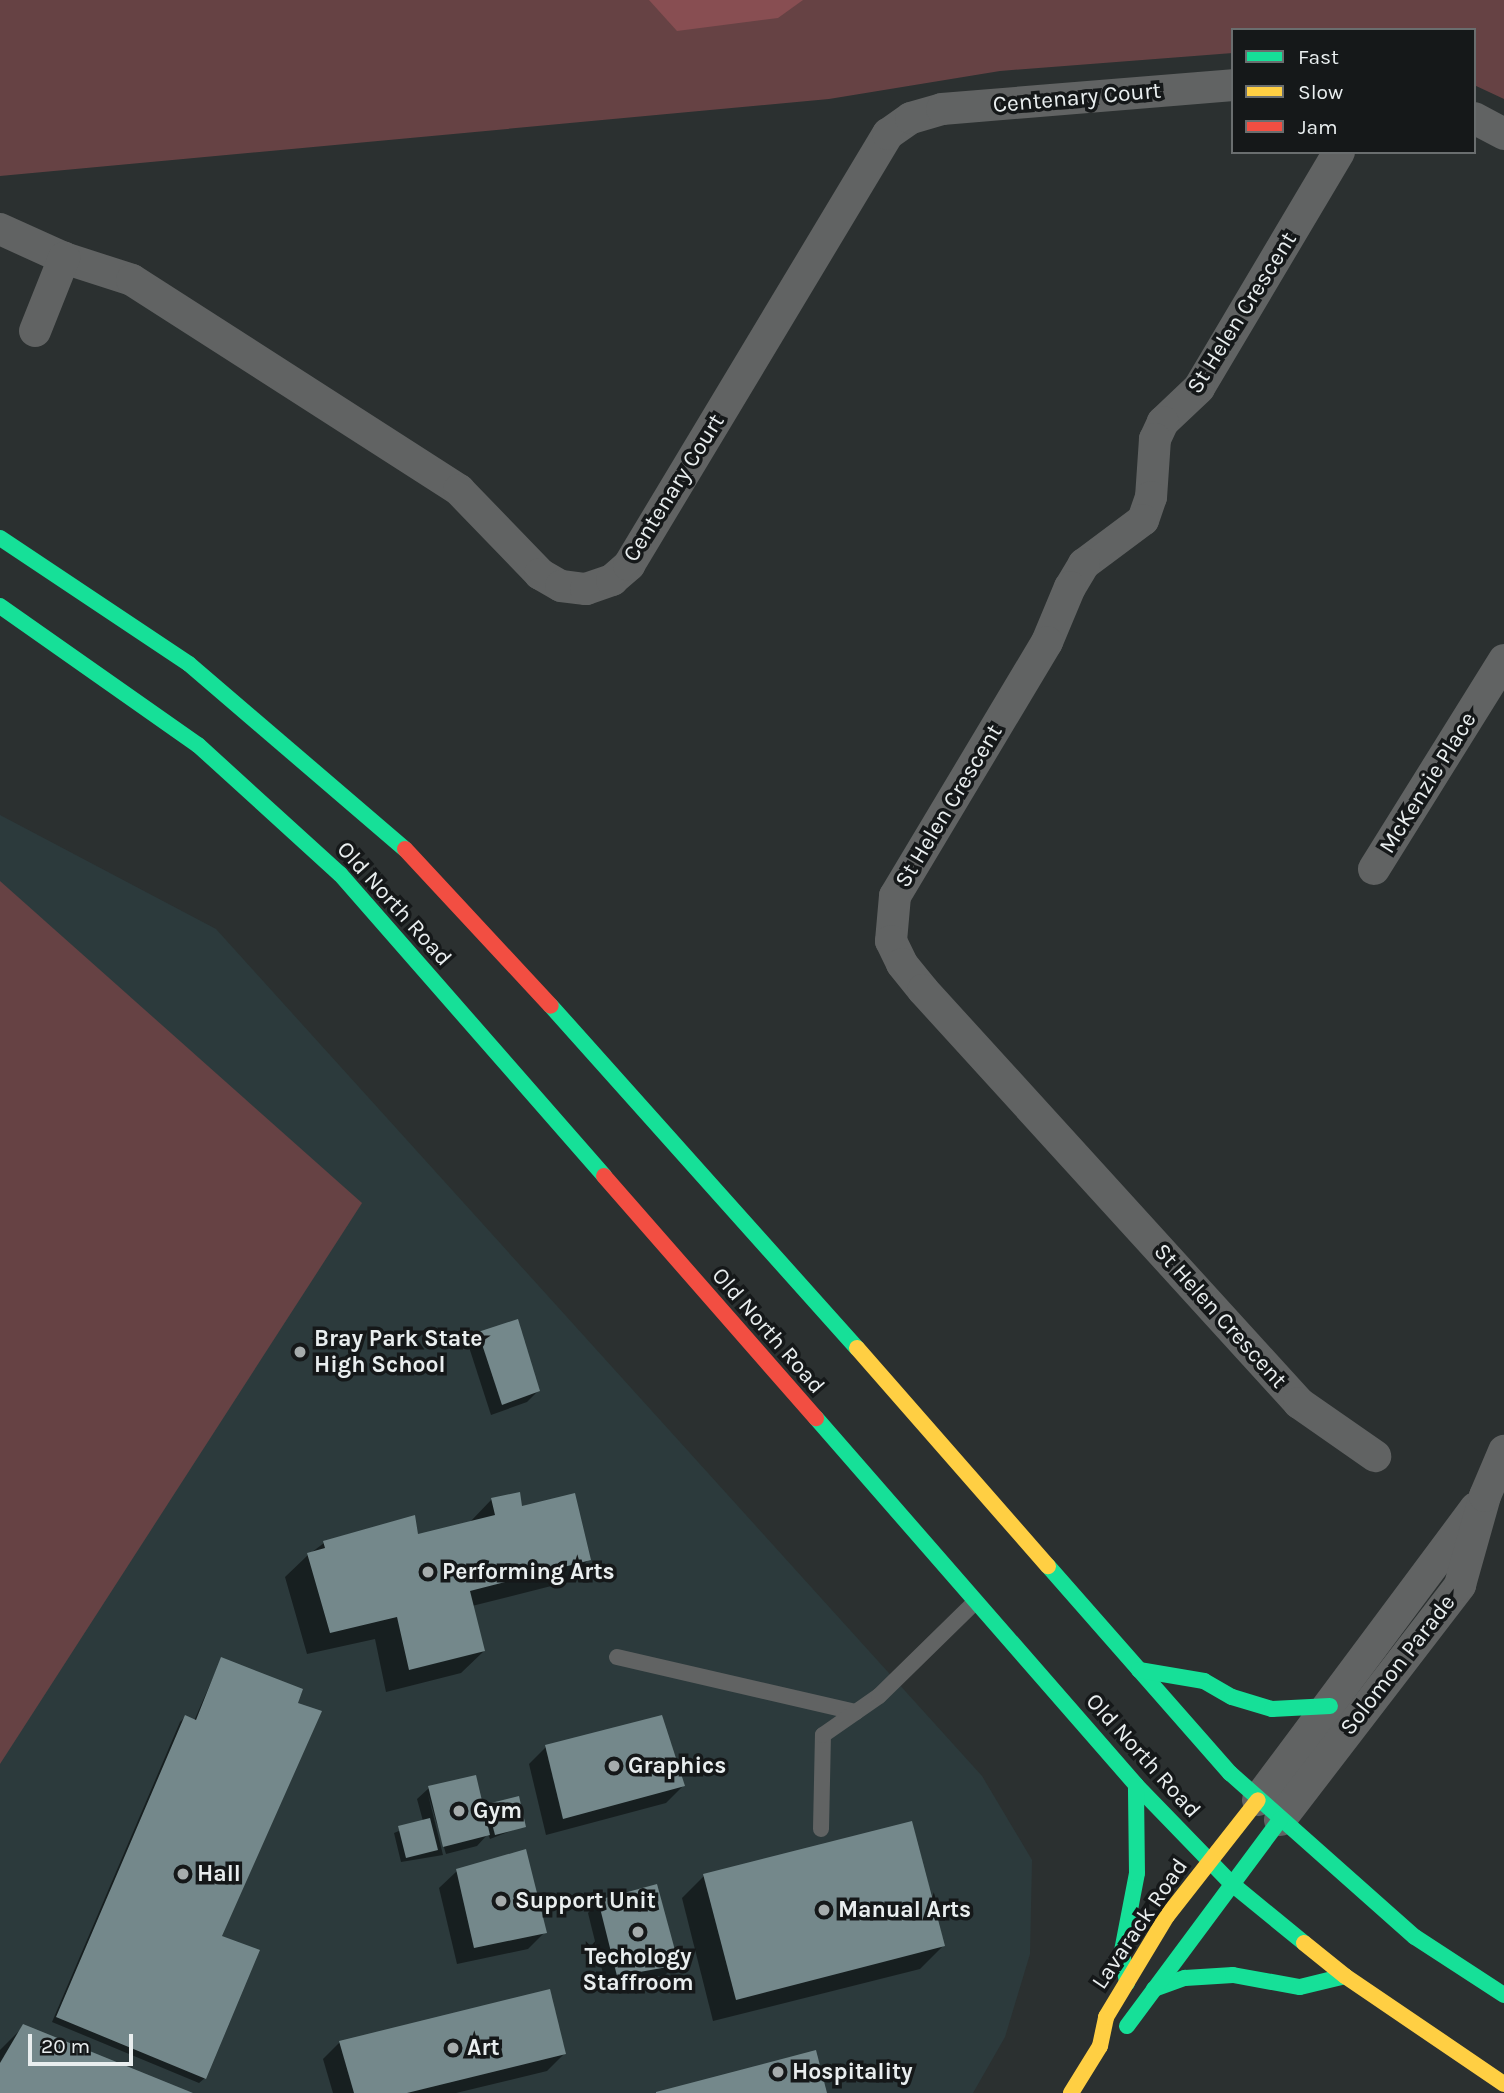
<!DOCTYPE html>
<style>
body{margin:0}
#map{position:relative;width:1504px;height:2093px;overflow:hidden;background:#2b3030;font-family:Karla,sans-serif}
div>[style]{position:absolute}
.built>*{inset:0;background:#2c3a3c}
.green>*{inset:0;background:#664244}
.forest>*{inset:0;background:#884e52}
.shadow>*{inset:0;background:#0007}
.building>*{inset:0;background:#74888b}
.lane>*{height:16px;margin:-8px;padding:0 8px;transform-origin:8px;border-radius:8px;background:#616363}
.street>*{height:32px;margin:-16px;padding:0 16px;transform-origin:16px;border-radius:16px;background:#616363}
.fast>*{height:16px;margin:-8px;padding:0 8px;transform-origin:8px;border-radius:8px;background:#16e098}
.slow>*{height:16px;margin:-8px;padding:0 8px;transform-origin:8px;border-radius:8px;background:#ffcf43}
.jam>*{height:16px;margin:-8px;padding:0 8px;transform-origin:8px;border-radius:8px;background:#f24e42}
.dots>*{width:19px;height:19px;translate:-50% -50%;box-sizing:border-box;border:4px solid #151819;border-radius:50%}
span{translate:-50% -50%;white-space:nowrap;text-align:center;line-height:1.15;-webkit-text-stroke:7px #151819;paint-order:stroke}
.street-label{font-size:23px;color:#e9eeef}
.poi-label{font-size:23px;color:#e9eeef;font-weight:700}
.left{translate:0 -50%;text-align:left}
.legend{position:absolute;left:1231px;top:28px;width:245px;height:126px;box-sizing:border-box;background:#151819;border:2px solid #6a6e6f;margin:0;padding:9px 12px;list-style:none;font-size:21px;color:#e9eeef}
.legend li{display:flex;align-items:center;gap:14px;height:35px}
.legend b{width:35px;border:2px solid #6a6e6f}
.scale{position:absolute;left:28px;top:2034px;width:105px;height:32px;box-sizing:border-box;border:4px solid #e9eeef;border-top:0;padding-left:9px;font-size:21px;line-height:24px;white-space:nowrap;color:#e9eeef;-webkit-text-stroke:5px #151819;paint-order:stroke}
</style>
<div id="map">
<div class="built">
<div style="clip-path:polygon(0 815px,216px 929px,982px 1776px,1032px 1860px,1030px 1954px,1005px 2037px,973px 2093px,0 2093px)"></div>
</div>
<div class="green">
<div style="clip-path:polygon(0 0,1504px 0,1504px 99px,1474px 85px,1474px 30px,1233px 30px,1233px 53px,1000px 71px,829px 99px,0 176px)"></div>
<div style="clip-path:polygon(0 881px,362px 1203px,0 1764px)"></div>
</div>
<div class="forest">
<div style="clip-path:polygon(649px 0,803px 0,778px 18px,677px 31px)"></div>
</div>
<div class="shadow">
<div style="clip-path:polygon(479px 1333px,538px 1391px,527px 1402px,491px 1415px,468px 1344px)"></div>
<div style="clip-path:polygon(492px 1499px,521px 1508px,589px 1559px,567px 1582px,472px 1606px,484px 1651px,461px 1673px,386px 1692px,375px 1639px,307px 1654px,285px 1577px,308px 1555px,324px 1543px,417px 1536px,470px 1522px)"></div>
<div style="clip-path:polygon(221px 1659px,220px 1937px,205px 2078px,199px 2083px,52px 2022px,180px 1722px,185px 1717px,194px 1721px)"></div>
<div style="clip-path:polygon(546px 1747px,683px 1786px,666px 1803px,546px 1835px,529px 1764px)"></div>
<div style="clip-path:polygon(429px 1788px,483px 1811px,488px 1806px,524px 1826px,490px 1839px,488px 1834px,477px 1846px,446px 1854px,428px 1794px,443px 1855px,401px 1862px,394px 1833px,423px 1821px,417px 1799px)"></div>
<div style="clip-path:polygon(457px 1871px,545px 1932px,528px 1949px,457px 1964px,439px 1888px)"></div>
<div style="clip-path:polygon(704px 1876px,943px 1946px,920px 1969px,713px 2021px,682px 1898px)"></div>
<div style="clip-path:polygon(599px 1901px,677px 1964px,665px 1975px,606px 1986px,588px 1913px)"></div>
<div style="clip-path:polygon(24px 2026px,189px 2093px,0 2093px,0 2050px)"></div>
<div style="clip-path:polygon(340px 2042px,564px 2054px,547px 2071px,456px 2093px,333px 2093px,323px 2059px)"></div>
</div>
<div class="building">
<div style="clip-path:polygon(518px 1319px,540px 1391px,502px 1405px,478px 1332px)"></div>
<div style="clip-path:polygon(520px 1492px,522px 1506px,575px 1493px,591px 1560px,470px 1591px,485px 1651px,409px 1670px,397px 1617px,330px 1633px,307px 1553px,325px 1548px,323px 1541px,415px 1515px,418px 1534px,495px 1515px,491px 1498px)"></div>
<div style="clip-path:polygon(221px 1657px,303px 1689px,298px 1703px,322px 1711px,222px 1936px,260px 1950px,206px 2079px,56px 2017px,185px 1715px,196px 1720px)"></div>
<div style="clip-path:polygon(662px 1715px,685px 1786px,563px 1819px,545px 1745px)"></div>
<div style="clip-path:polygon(476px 1775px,490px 1835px,443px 1847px,428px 1786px)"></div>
<div style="clip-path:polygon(519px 1796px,526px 1827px,495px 1835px,487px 1804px)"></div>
<div style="clip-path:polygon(430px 1818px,438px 1850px,406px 1858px,398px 1826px)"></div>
<div style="clip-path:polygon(912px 1821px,945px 1946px,736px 2000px,703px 1874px)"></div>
<div style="clip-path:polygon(526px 1849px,547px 1933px,474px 1948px,456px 1869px)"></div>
<div style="clip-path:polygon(657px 1884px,679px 1965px,617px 1976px,598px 1900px)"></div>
<div style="clip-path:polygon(550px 1989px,566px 2054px,407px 2093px,354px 2093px,339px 2041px)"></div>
<div style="clip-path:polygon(23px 2024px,193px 2093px,0 2093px,0 2063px)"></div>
<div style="clip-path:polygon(816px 2050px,827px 2093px,656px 2093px,656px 2092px)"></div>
</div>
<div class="lane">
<div style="left:617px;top:1657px;width:245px;rotate:13deg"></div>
<div style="left:821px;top:1829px;width:94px;rotate:-88.8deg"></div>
<div style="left:823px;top:1735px;width:68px;rotate:-34.9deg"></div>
<div style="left:879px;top:1696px;width:134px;rotate:-44.4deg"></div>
</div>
<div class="street">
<div style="left:1474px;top:118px;width:34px;rotate:28deg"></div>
<div style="left:1339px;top:152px;width:274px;rotate:120.7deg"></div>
<div style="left:1199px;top:388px;width:50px;rotate:136.6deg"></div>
<div style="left:1163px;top:422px;width:19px;rotate:115deg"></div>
<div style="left:1155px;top:439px;width:58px;rotate:93.9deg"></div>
<div style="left:1151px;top:497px;width:24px;rotate:109deg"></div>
<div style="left:1143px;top:520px;width:74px;rotate:143.3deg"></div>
<div style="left:1084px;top:564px;width:27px;rotate:121deg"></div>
<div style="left:1070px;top:587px;width:60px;rotate:112.7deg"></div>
<div style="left:1047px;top:642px;width:296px;rotate:120.9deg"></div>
<div style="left:895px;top:896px;width:45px;rotate:95.1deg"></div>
<div style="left:891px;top:941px;width:25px;rotate:64deg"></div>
<div style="left:902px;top:964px;width:33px;rotate:51deg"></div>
<div style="left:923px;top:990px;width:559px;rotate:47.68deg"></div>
<div style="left:1299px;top:1403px;width:93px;rotate:34.9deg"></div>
<div style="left:0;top:229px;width:70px;rotate:24.4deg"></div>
<div style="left:64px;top:258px;width:71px;rotate:17.9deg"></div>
<div style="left:132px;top:280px;width:389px;rotate:32.7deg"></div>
<div style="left:459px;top:490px;width:117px;rotate:46deg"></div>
<div style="left:540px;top:574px;width:24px;rotate:30deg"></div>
<div style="left:561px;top:586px;width:25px;rotate:7deg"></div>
<div style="left:586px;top:589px;width:28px;rotate:-19deg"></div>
<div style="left:612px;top:580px;width:23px;rotate:-41deg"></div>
<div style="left:629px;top:565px;width:503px;rotate:-59deg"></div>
<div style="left:888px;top:134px;width:28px;rotate:-35deg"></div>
<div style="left:911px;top:118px;width:32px;rotate:-16deg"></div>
<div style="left:942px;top:109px;width:292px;rotate:-4.7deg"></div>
<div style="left:35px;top:331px;width:79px;rotate:-68.3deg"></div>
<div style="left:1374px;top:869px;width:246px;rotate:-58.1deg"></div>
<div style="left:1258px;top:1800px;width:364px;rotate:-53.3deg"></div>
<div style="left:1280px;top:1820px;width:296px;rotate:-52.5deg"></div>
<div style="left:1460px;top:1585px;width:92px;rotate:-74.3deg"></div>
<div style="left:1485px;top:1496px;width:49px;rotate:-67.1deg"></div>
</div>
<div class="fast">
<div style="left:0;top:538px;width:227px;rotate:33.7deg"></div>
<div style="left:189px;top:664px;width:284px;rotate:40.6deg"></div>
<div style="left:0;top:606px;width:242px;rotate:35.1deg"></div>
<div style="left:198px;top:745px;width:192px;rotate:42.3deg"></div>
<div style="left:340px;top:874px;width:401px;rotate:48.8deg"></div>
<div style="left:551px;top:1006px;width:459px;rotate:48.2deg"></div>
<div style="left:816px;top:1418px;width:487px;rotate:48.9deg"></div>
<div style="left:1136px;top:1785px;width:138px;rotate:45.9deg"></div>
<div style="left:1232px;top:1884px;width:93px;rotate:39.3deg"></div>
<div style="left:1048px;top:1566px;width:276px;rotate:48.7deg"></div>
<div style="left:1230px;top:1773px;width:247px;rotate:41.6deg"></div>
<div style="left:1415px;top:1937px;width:106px;rotate:33.1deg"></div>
<div style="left:1139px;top:1670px;width:66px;rotate:9.6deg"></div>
<div style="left:1204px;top:1681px;width:32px;rotate:30deg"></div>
<div style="left:1232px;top:1697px;width:42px;rotate:16.7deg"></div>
<div style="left:1272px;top:1709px;width:58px;rotate:-3deg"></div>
<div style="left:1127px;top:1983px;width:32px;rotate:-99deg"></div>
<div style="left:1122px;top:1951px;width:79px;rotate:-79.1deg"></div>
<div style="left:1137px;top:1873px;width:88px;rotate:-90.7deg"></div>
<div style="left:1154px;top:1989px;width:33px;rotate:-20deg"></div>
<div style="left:1185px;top:1978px;width:48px;rotate:-3.6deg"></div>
<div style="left:1233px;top:1975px;width:68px;rotate:10.2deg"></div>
<div style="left:1300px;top:1987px;width:46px;rotate:-13.7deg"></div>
<div style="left:1127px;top:2026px;width:257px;rotate:-53.4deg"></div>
</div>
<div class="slow">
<div style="left:857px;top:1348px;width:290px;rotate:48.8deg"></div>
<div style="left:1304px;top:1943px;width:53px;rotate:38.8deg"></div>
<div style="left:1345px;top:1976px;width:192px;rotate:34.2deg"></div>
<div style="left:1071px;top:2093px;width:55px;rotate:-58.3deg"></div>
<div style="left:1100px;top:2046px;width:30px;rotate:-78deg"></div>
<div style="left:1106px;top:2017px;width:118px;rotate:-58.9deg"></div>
<div style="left:1167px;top:1916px;width:147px;rotate:-51.9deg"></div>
</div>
<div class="jam">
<div style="left:405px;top:849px;width:214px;rotate:47.1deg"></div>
<div style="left:604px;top:1176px;width:322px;rotate:48.8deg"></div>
</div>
<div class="dots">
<div style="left:300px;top:1352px;background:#a6acac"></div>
<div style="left:428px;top:1572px;background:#a6acac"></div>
<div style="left:614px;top:1766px;background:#a6acac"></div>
<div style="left:459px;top:1811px;background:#a6acac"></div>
<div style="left:183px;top:1874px;background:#a6acac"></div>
<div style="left:501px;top:1901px;background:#a6acac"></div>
<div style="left:824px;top:1910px;background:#a6acac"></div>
<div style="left:638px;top:1932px;background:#a6acac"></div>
<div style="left:453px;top:2048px;background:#a6acac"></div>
<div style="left:778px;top:2072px;background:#a6acac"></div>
</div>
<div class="street-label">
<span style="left:1077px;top:98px;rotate:-5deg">Centenary Court</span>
<span style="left:1242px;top:313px;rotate:-58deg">St Helen Crescent</span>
<span style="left:674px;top:488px;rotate:-58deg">Centenary Court</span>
<span style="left:1428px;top:783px;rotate:-58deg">McKenzie Place</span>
<span style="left:949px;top:806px;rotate:-59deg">St Helen Crescent</span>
<span style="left:394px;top:904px;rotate:48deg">Old North Road</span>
<span style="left:1220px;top:1316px;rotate:48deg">St Helen Crescent</span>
<span style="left:768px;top:1331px;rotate:49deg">Old North Road</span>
<span style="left:1398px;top:1665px;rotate:-52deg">Solomon Parade</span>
<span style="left:1143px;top:1756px;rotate:48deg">Old North Road</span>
<span style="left:1140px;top:1924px;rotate:-56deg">Lavarack Road</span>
</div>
<div class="poi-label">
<span class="left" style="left:314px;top:1352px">Bray Park State<br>High School</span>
<span class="left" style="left:442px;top:1572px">Performing Arts</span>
<span class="left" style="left:628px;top:1766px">Graphics</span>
<span class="left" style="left:473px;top:1811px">Gym</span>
<span class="left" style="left:197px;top:1874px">Hall</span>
<span class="left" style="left:515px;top:1901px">Support Unit</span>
<span class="left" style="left:838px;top:1910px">Manual Arts</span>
<span style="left:638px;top:1970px">Techology<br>Staffroom</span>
<span class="left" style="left:467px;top:2048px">Art</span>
<span class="left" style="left:792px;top:2072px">Hospitality</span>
</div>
<ul class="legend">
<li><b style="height:9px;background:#16e098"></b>Fast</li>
<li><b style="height:9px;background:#ffcf43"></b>Slow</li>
<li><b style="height:9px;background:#f24e42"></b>Jam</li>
</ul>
<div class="scale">20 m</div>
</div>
